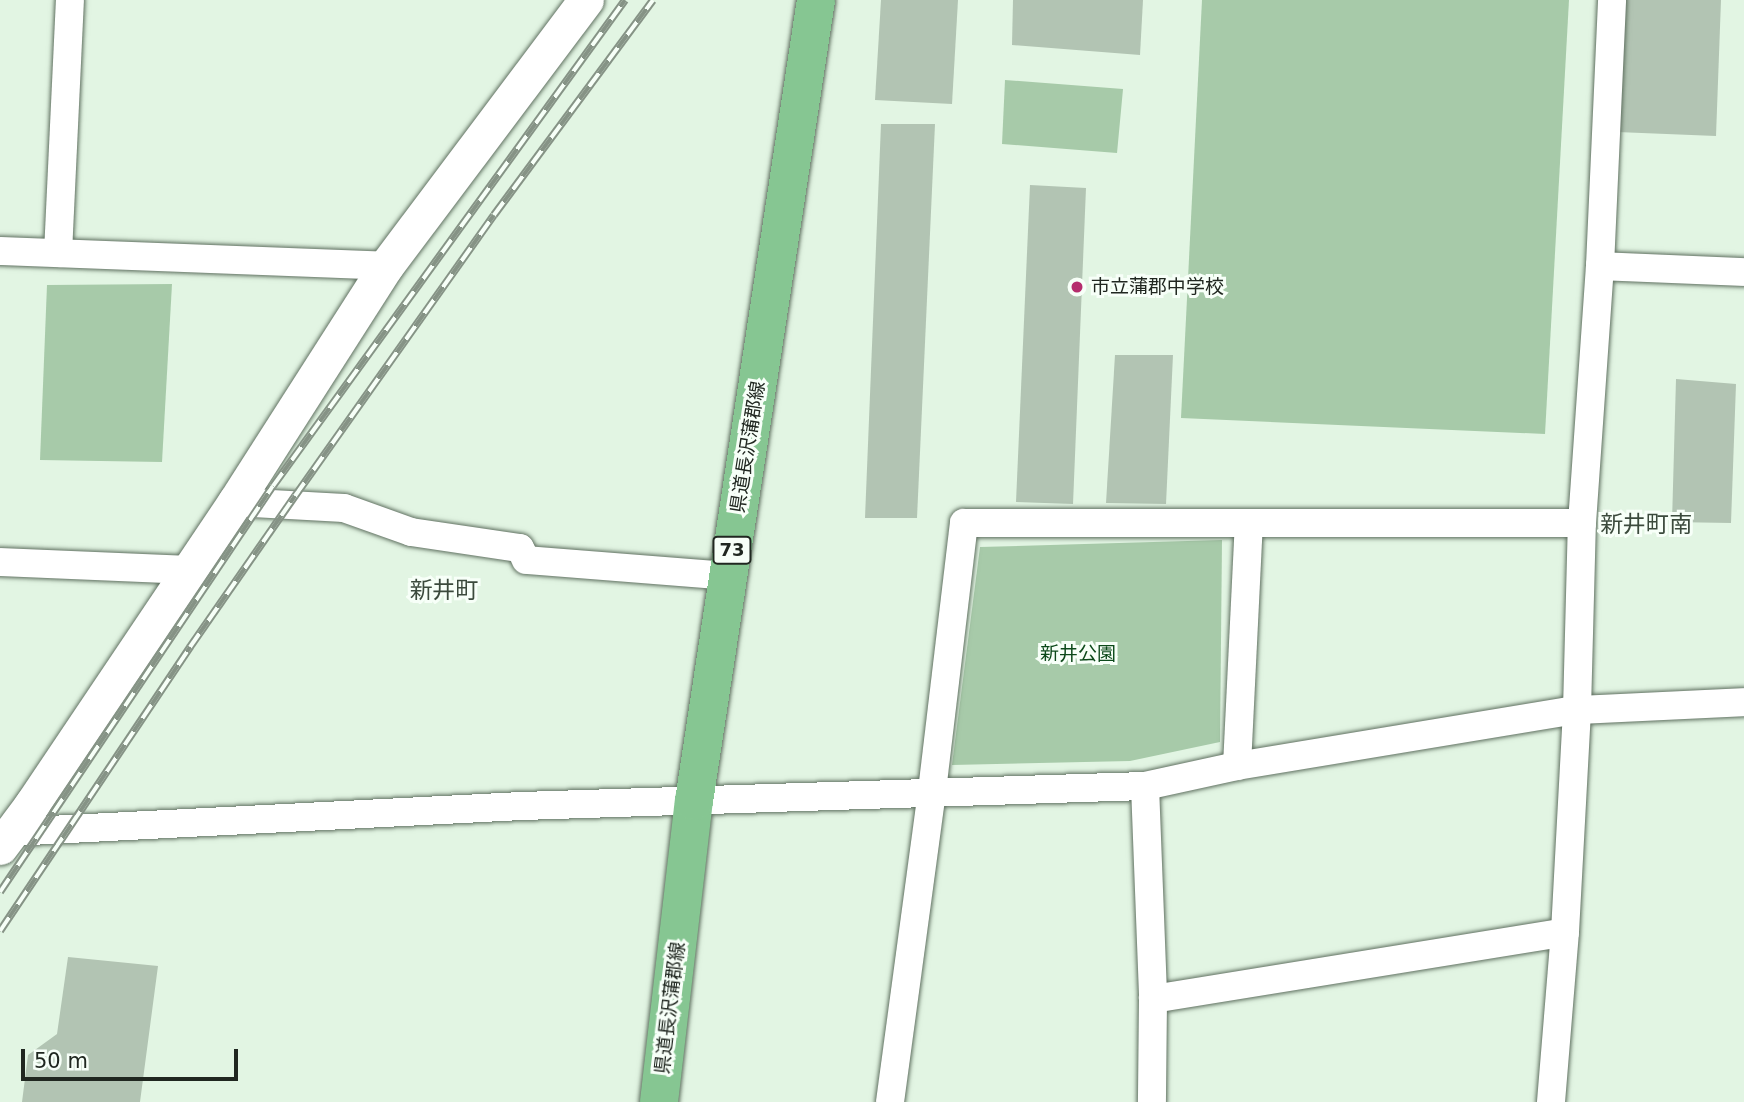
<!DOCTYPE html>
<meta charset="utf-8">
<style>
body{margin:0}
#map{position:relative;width:1744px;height:1102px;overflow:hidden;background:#e2f5e3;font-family:"DejaVu Sans","Noto Sans JP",sans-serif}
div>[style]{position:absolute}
.green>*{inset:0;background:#a7caa9}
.building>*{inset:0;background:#b2c4b3}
.roads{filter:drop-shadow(0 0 2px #607161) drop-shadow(0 0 2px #607161)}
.minor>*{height:28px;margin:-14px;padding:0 14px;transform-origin:14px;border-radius:14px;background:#fff}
.tertiary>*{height:35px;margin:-17.5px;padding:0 17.5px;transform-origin:17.5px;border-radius:17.5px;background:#fff}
.primary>*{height:38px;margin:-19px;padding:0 19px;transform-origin:19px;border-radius:19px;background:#86c692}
.rail>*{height:8px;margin-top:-4px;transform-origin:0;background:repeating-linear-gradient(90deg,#f7fff8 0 16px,#869386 0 32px);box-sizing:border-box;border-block:2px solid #869386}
.dots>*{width:19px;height:19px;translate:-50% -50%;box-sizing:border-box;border:4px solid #f7fff8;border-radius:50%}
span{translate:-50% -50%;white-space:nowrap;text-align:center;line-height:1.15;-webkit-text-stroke:6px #f7fff8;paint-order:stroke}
.shield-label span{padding:2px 5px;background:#f7fff8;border:2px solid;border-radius:5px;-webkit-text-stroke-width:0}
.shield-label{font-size:18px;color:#202720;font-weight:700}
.poi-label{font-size:19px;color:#202720}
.left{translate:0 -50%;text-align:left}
.street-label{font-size:19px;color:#202720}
.park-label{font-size:19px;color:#0c491a}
.quarter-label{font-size:23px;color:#3b4a3c}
.scale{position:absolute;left:21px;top:1049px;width:217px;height:32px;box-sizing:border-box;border:4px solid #202720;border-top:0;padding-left:9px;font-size:21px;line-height:24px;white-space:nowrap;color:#202720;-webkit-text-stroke:5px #f7fff8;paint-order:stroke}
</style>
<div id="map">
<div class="green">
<div style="clip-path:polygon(1202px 0,1569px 0,1545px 434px,1181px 418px)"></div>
<div style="clip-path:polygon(1005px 80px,1123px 89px,1117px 153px,1002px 144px)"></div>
<div style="clip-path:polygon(172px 284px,162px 462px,40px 460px,47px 285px)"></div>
<div style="clip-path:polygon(1222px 540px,1220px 742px,1130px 761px,952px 765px,980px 547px)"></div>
</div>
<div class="building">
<div style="clip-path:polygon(881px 0,958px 0,952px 104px,875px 100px)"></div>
<div style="clip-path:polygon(1013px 0,1143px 0,1140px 55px,1012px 45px)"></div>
<div style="clip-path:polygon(1622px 0,1721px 0,1716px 136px,1617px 132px)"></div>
<div style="clip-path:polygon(881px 124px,935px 124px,917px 518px,865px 518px)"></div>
<div style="clip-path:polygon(1030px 185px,1086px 188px,1073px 504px,1016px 502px)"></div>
<div style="clip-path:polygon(1115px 355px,1173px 355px,1166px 504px,1106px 503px)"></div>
<div style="clip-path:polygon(1676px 379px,1736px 384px,1731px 523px,1672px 522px)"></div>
<div style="clip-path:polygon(68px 957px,158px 966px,140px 1102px,22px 1102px,28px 1055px,57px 1034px)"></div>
</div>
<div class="roads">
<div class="minor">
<div style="left:0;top:251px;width:386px;rotate:2.2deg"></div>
<div style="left:58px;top:253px;width:253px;rotate:-87.3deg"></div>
<div style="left:1600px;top:266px;width:144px;rotate:2.4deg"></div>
<div style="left:235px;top:502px;width:109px;rotate:3.2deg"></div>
<div style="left:344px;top:508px;width:71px;rotate:19.7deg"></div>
<div style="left:411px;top:532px;width:110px;rotate:8.4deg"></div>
<div style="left:520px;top:548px;width:13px;rotate:63deg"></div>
<div style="left:526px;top:560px;width:204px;rotate:4.5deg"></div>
<div style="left:0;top:562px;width:188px;rotate:2.4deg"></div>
<div style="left:1237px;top:766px;width:242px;rotate:-87.2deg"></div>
<div style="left:1145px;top:786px;width:213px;rotate:87.8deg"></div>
<div style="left:1153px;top:999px;width:103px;rotate:90.6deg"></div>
<div style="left:10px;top:832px;width:513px;rotate:-2.91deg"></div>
<div style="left:522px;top:806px;width:623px;rotate:-1.84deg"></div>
<div style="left:1145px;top:786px;width:94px;rotate:-12.3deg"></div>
<div style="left:1237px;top:766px;width:345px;rotate:-9.4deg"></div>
<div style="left:1577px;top:710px;width:167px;rotate:-2.7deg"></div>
<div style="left:1153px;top:999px;width:417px;rotate:-9.2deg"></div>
<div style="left:890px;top:1102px;width:314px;rotate:-82.3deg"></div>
<div style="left:932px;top:791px;width:270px;rotate:-83.2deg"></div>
<div style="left:964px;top:523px;width:618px"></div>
<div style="left:1551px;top:1102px;width:171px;rotate:-85.3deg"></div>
<div style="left:1565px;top:932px;width:222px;rotate:-86.9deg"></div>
<div style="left:1577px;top:710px;width:187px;rotate:-88.5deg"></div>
<div style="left:1582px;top:523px;width:258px;rotate:-86deg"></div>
<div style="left:1600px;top:266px;width:266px;rotate:-87.4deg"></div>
</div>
<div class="tertiary">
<div style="left:0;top:847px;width:54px;rotate:-53.3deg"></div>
<div style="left:32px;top:804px;width:364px;rotate:-56.1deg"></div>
<div style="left:235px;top:502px;width:280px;rotate:-57.4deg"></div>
<div style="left:386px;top:266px;width:333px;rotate:-53.1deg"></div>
</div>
<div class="primary">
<div style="left:659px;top:1102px;width:303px;rotate:-83.4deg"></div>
<div style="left:694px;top:801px;width:810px;rotate:-81.34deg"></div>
</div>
</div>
<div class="rail">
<div style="left:0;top:892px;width:489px;rotate:-56.1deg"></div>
<div style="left:273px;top:486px;width:600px;rotate:-54.08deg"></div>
<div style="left:0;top:931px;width:342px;rotate:-56.2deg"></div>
<div style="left:190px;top:647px;width:184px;rotate:-55.2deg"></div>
<div style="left:295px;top:496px;width:344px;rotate:-54.7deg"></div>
<div style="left:494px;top:215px;width:267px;rotate:-53.5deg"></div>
</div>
<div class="dots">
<div style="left:1077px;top:287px;background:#b52d6d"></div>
</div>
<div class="shield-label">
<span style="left:732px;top:550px">73</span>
</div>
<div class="poi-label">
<span class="left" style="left:1091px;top:287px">市立蒲郡中学校</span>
</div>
<div class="street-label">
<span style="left:748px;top:447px;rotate:-81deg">県道長沢蒲郡線</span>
<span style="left:670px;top:1008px;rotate:-83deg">県道長沢蒲郡線</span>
</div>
<div class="park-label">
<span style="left:1078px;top:654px">新井公園</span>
</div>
<div class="quarter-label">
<span style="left:1646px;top:524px">新井町南</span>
<span style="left:444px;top:590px">新井町</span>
</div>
<div class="scale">50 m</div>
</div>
